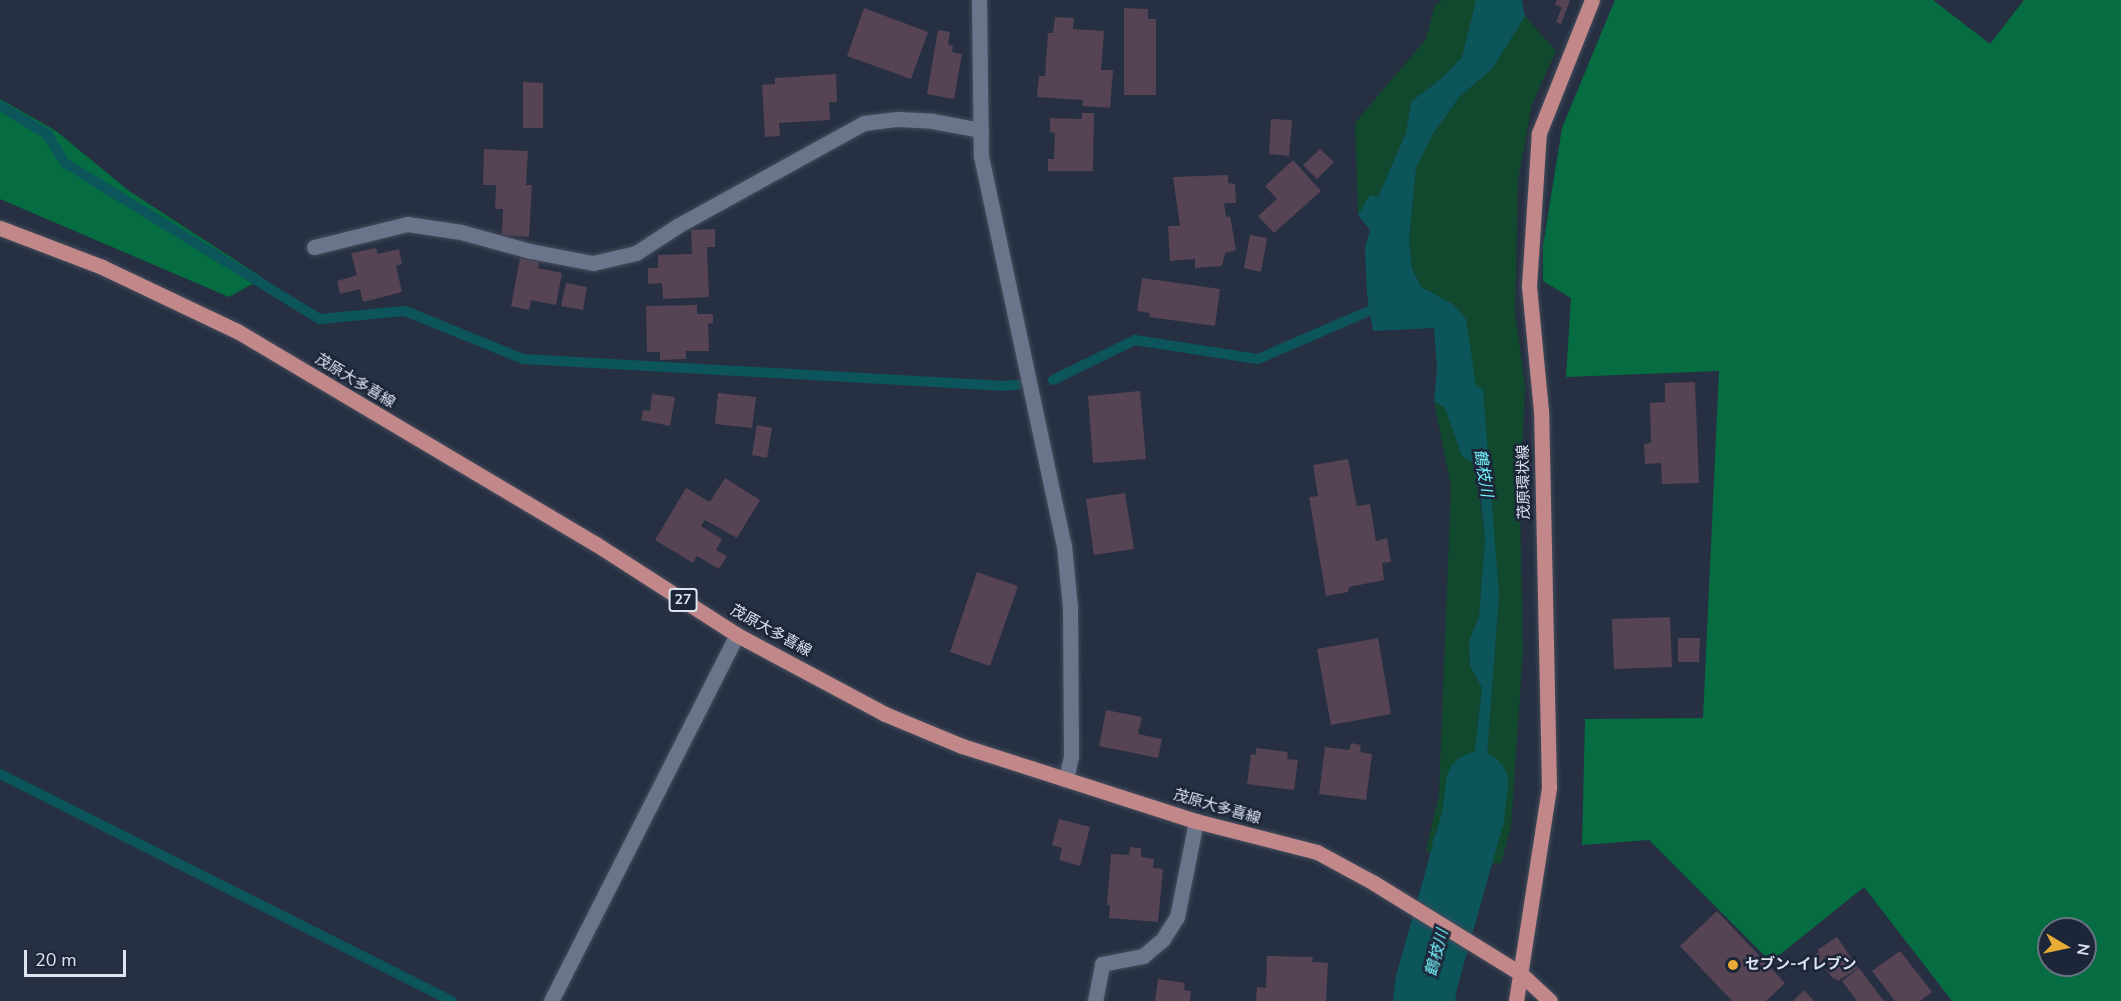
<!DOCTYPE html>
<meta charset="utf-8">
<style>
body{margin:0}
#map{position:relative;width:2121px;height:1001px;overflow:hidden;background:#263042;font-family:"Nunito Sans","Noto Sans JP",sans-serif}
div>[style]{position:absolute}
.green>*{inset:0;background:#10492d}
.forest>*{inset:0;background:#056d41}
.water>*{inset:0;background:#0c555b}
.stream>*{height:10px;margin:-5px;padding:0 5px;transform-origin:5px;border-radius:5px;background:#0c555b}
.river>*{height:62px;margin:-31px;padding:0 31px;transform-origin:31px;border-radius:31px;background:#0c555b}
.building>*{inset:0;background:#564353}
.roads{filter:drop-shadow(0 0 2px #454d5c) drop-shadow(0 0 2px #454d5c)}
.minor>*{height:15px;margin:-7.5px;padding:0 7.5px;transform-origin:7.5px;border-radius:7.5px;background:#6a758b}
.major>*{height:15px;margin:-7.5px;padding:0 7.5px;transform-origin:7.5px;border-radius:7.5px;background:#c28889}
.dots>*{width:16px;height:16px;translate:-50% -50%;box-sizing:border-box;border:3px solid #1c2638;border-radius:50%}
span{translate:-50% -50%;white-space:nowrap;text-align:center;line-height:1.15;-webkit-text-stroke:5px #1c2638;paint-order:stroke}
.shield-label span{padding:2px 4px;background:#1c2638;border:2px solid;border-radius:4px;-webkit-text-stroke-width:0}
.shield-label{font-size:14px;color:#dde4f0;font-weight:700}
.street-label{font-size:15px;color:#dde4f0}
.poi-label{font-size:15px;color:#dde4f0;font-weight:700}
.left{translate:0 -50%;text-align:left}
.water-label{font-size:16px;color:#74f1fb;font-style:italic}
.north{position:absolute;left:2037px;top:917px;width:60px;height:60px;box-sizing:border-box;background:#1c2638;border:2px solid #697282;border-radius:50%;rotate:99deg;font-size:16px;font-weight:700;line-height:24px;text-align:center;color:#dde4f0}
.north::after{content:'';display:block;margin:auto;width:21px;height:27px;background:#e8ab37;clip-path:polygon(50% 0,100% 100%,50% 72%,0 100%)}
.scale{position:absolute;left:24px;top:950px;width:102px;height:27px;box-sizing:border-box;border:3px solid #dde4f0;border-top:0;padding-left:8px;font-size:18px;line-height:21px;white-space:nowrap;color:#dde4f0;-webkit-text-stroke:4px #1c2638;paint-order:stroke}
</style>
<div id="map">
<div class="green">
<div style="clip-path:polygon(1443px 0,1476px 0,1462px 57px,1442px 78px,1411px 102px,1406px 133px,1378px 197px,1370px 195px,1358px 215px,1355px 123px,1426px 39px,1435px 5px)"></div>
<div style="clip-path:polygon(1525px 16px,1556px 51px,1532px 104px,1518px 180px,1515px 312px,1525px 386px,1520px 501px,1523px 651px,1511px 827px,1501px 863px,1479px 864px,1499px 595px,1466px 319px,1453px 304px,1421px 287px,1412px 268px,1409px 240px,1416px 168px,1433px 134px,1459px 97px,1492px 69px)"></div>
<div style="clip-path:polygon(1434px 401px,1445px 408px,1462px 456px,1472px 462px,1477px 478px,1485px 540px,1479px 617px,1469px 641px,1470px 666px,1482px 688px,1470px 794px,1463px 820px,1446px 838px,1434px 836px,1431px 853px,1426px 850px,1439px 795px,1451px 486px)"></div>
</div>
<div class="forest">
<div style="clip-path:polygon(evenodd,1615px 0,1933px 0,1990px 44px,2024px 0,2121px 0,2121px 1001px,1952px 1001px,1864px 887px,1771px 962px,1649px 840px,1582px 845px,1585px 719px,1703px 718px,1719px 371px,1566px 377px,1571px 298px,1543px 281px,1543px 246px,1562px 128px,1615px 0,2049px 929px,2085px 929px,2085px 965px,2049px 965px,2049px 929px)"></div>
<div style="clip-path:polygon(0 99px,56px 131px,129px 191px,263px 278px,229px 297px,0 199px)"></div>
</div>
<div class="water">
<div style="clip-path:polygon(1476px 0,1522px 0,1525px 16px,1492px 69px,1459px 97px,1433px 134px,1416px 168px,1409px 240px,1412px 268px,1421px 287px,1453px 304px,1466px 319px,1476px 386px,1483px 389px,1499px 595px,1479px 864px,1452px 865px,1431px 853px,1434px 836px,1446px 838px,1463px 820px,1470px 794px,1482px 688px,1470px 666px,1469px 641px,1479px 617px,1485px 540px,1481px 500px,1472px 462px,1462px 456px,1445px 408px,1434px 401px,1437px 368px,1434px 328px,1373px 331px,1367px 294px,1365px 248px,1370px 230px,1358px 215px,1370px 195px,1378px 197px,1406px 133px,1411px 102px,1442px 78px,1462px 57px)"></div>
</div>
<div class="stream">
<div style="left:0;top:106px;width:55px;rotate:30.8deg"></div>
<div style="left:47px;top:134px;width:34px;rotate:58deg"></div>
<div style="left:65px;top:163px;width:299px;rotate:31.5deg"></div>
<div style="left:320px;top:319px;width:85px;rotate:-5.4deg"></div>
<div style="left:405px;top:311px;width:127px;rotate:22.1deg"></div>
<div style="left:523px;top:359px;width:479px;rotate:3.2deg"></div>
<div style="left:1001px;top:386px;width:16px;rotate:-4deg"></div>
<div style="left:1053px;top:380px;width:91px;rotate:-26deg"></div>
<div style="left:1135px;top:340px;width:124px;rotate:8.8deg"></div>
<div style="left:1258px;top:359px;width:136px;rotate:-23.4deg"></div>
<div style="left:0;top:774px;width:506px;rotate:26.67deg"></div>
</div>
<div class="river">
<div style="left:1424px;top:1001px;width:17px;rotate:-83deg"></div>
<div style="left:1426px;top:984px;width:173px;rotate:-74.3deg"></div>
<div style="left:1473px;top:817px;width:34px;rotate:-83deg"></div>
</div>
<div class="building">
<div style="clip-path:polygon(1557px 0,1570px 0,1561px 24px,1556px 22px,1562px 7px,1555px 5px)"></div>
<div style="clip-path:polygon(864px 8px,928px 32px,911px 79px,847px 56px)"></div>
<div style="clip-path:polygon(1124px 8px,1148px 9px,1148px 19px,1156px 19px,1156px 95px,1124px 95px)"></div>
<div style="clip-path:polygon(1055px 17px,1074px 18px,1073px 29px,1104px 31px,1101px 70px,1113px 70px,1110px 108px,1082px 106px,1083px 100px,1037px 97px,1039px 76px,1045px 76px,1048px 33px,1053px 33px)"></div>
<div style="clip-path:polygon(938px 30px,950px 32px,948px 45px,953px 46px,952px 52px,962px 54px,954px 99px,927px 94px)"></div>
<div style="clip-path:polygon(836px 74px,837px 102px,829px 102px,830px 120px,779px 123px,780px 136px,765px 137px,762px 85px,775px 84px,775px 78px)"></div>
<div style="clip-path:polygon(523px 82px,543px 83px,543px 128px,523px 128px)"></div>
<div style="clip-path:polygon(1082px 113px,1094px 113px,1093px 171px,1048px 171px,1048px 159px,1054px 159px,1055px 133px,1050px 132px,1050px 118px,1082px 119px)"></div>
<div style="clip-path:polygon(1271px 119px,1292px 120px,1289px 156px,1269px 154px)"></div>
<div style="clip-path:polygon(484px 149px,528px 151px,526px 185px,532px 185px,529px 237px,502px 235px,503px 209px,495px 209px,496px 185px,483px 185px)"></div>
<div style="clip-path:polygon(1320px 149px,1334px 162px,1317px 179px,1303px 165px)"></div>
<div style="clip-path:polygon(1293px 160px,1321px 191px,1274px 233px,1258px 216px,1277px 199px,1265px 186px)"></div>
<div style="clip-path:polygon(1228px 175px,1228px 183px,1235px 184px,1236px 203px,1224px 203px,1226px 217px,1230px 216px,1236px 250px,1225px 253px,1222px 266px,1195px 268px,1195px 259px,1170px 261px,1168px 226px,1180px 226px,1173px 177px)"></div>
<div style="clip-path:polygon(715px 229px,715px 247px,707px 247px,709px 297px,663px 299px,662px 283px,648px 284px,648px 268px,658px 268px,658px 255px,692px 254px,691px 230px)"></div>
<div style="clip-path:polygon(1250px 235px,1267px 238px,1261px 272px,1244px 268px)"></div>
<div style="clip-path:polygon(376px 248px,378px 254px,399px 249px,402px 264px,396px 266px,402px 292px,363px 302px,360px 289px,340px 294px,337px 281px,357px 275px,351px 253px)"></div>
<div style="clip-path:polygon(520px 258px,539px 262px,538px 268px,562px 273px,556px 305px,531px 300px,529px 310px,511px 306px)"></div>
<div style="clip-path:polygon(1142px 278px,1220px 289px,1215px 326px,1149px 317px,1150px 313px,1137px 311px)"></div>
<div style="clip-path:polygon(566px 283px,587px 287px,583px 310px,561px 306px)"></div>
<div style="clip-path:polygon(697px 305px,697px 314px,713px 314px,713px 323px,708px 324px,709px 351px,686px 351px,686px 359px,660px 360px,660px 352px,647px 352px,646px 306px)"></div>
<div style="clip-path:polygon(1695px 382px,1699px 483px,1662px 484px,1661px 463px,1645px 464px,1644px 444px,1651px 443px,1650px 403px,1665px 402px,1665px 383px)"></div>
<div style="clip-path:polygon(1140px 391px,1146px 459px,1093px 463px,1088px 396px)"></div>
<div style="clip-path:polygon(718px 393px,756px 397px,752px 428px,715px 424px)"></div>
<div style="clip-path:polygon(652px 394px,675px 397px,670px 426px,641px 420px,643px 410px,650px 411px)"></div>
<div style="clip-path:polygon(757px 425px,772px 428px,767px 458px,752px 455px)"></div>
<div style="clip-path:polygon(1348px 459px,1357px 506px,1370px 504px,1376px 541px,1387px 538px,1391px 562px,1382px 563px,1384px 580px,1349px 587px,1348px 592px,1326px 596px,1309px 497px,1318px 496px,1313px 465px)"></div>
<div style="clip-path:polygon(725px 478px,760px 500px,737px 538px,705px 520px,701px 526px,722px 539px,716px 550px,727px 556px,719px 569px,697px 556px,693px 563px,655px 540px,686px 488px,710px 502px)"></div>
<div style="clip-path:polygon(1125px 493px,1134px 549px,1094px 555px,1086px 499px)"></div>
<div style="clip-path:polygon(977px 572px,1018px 586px,990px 666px,950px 652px)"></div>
<div style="clip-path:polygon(1670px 617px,1672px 667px,1614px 669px,1612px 619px)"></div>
<div style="clip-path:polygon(1378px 638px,1391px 714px,1331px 725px,1317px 649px)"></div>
<div style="clip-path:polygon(1678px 638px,1700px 638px,1699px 662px,1678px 662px)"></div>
<div style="clip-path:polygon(1106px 710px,1142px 717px,1138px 734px,1162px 739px,1158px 758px,1099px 746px)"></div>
<div style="clip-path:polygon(1351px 743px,1361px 745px,1360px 752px,1372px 754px,1366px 800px,1319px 794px,1325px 747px,1349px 750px)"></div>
<div style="clip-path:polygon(1256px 748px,1288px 752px,1287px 759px,1298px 760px,1294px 790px,1247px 784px,1251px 754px,1256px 755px)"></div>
<div style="clip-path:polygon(1059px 819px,1090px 827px,1080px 866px,1059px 860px,1062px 848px,1052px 845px)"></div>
<div style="clip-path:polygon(1130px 847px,1141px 848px,1141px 857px,1154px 859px,1153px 868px,1163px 869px,1158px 922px,1109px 918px,1110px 906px,1107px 904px,1111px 854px,1129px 855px)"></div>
<div style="clip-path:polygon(1717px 911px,1785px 983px,1766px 1001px,1732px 1001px,1680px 946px)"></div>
<div style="clip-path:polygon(1837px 937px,1858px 968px,1838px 981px,1835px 978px,1833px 979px,1826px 969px,1830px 966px,1826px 959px,1819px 963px,1814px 956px,1819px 952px,1817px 950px)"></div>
<div style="clip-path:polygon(1900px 951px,1932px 992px,1920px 1001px,1895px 1001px,1872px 971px)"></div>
<div style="clip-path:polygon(1267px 956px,1313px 957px,1312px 962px,1328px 963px,1326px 1001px,1256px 1001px,1257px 987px,1266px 988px)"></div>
<div style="clip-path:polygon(1859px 968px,1884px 1001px,1857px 1001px,1842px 981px)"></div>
<div style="clip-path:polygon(1158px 979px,1185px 983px,1184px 990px,1191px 991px,1190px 1001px,1155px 1001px)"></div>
<div style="clip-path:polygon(1804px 990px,1814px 1001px,1793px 1001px)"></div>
</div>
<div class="roads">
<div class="minor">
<div style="left:979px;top:0;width:156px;rotate:89.3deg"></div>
<div style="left:981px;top:156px;width:398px;rotate:78deg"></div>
<div style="left:1064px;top:545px;width:62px;rotate:84.5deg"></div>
<div style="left:1070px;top:607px;width:149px;rotate:89.6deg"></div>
<div style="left:1071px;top:756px;width:24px;rotate:102deg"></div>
<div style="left:314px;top:247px;width:96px;rotate:-13.9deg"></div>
<div style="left:407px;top:224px;width:55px;rotate:8.4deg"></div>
<div style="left:461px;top:232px;width:72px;rotate:15.4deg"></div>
<div style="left:530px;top:251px;width:64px;rotate:10.8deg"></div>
<div style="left:593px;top:263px;width:44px;rotate:-13.1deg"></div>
<div style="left:636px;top:253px;width:51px;rotate:-33.1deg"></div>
<div style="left:679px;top:225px;width:211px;rotate:-28.9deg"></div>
<div style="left:864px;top:123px;width:34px;rotate:-7deg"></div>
<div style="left:898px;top:119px;width:34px;rotate:3deg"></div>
<div style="left:932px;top:121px;width:50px;rotate:10.4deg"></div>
<div style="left:551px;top:1001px;width:411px;rotate:-63.1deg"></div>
<div style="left:1095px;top:1001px;width:38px;rotate:-79deg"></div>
<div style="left:1102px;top:964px;width:42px;rotate:-11deg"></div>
<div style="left:1143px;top:956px;width:26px;rotate:-40deg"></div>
<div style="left:1163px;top:939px;width:26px;rotate:-58deg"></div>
<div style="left:1177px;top:917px;width:98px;rotate:-78.8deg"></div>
</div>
<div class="major">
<div style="left:0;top:228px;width:109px;rotate:20.9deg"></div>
<div style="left:102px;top:267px;width:149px;rotate:25.4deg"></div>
<div style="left:237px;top:331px;width:417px;rotate:30.7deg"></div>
<div style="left:596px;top:544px;width:168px;rotate:32.8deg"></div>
<div style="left:737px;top:635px;width:168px;rotate:28.1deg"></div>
<div style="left:885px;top:714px;width:83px;rotate:22.6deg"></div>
<div style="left:962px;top:746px;width:246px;rotate:17.8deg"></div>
<div style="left:1196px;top:821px;width:125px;rotate:14.4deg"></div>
<div style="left:1317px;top:852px;width:65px;rotate:28.5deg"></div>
<div style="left:1374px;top:883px;width:172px;rotate:31.7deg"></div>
<div style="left:1520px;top:973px;width:41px;rotate:43deg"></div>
<div style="left:1516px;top:1001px;width:217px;rotate:-81.2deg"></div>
<div style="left:1549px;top:787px;width:376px;rotate:-91.2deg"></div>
<div style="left:1541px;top:411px;width:126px;rotate:-95.5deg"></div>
<div style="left:1529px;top:286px;width:153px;rotate:-86.3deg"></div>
<div style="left:1539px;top:133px;width:143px;rotate:-68.3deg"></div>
</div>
</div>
<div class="dots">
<div style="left:1733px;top:965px;background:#e8ab37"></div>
</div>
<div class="shield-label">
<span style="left:683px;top:600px">27</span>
</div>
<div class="street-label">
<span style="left:355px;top:381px;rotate:31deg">茂原大多喜線</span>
<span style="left:1524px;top:482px;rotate:-91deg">茂原環状線</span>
<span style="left:771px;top:631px;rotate:29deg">茂原大多喜線</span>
<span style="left:1217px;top:807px;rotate:16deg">茂原大多喜線</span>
</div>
<div class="poi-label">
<span class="left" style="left:1745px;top:965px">セブン-イレブン</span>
</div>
<div class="water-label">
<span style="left:1483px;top:473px;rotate:81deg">鶴枝川</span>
<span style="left:1437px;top:953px;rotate:-75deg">鶴枝川</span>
</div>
<div class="north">N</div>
<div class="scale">20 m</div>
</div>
